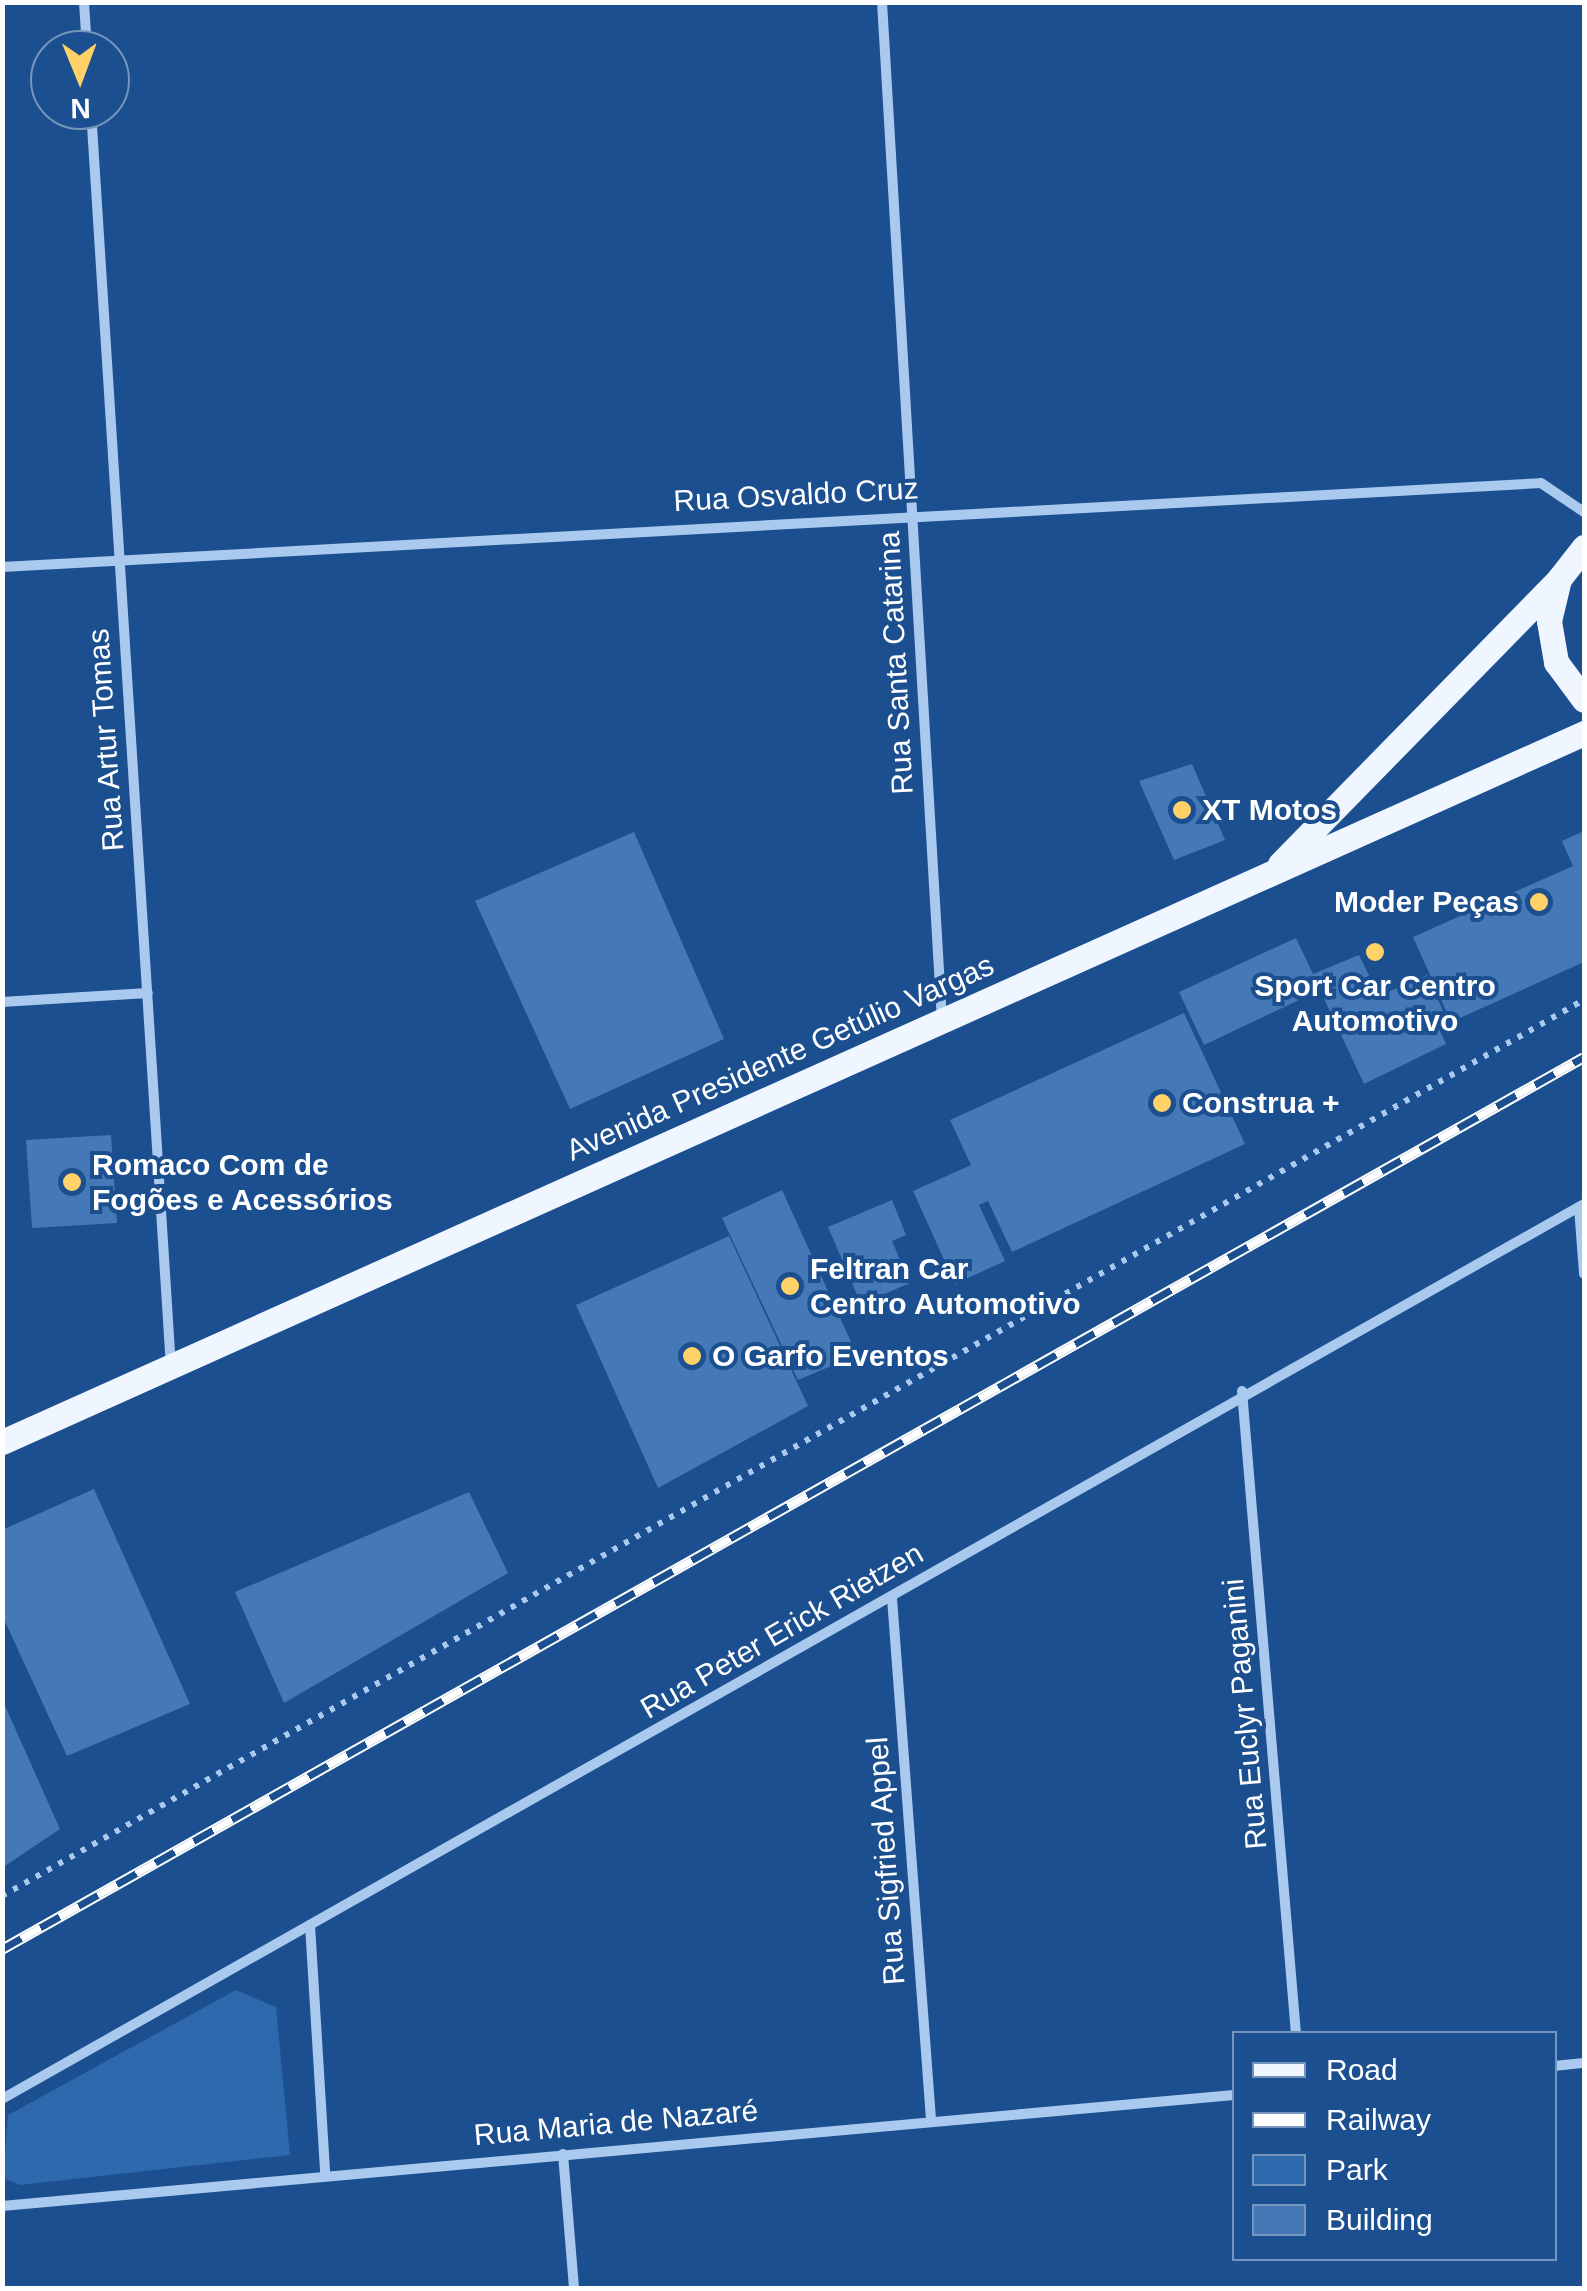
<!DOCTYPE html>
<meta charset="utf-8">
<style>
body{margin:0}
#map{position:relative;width:1587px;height:2291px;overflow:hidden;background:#1b4f8f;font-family:Arial,sans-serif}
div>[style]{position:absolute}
.green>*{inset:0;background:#2e69ad}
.building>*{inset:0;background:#4478b7}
.path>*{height:6px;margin-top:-3px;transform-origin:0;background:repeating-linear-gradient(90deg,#a9c9ee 0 5px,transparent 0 13px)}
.street>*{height:10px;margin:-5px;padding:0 5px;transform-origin:5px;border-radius:5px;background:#a9c9ee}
.primary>*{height:25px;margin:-12.5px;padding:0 12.5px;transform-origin:12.5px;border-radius:12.5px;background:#f0f6ff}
.rail>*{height:11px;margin-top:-5.5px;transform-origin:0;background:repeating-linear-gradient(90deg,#1b4f8f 0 22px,#fff 0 44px);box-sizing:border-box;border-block:2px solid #fff}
.dots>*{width:28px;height:28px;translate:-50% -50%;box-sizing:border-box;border:5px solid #1b4f8f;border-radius:50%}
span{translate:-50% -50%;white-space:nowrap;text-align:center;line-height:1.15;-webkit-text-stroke:8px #1b4f8f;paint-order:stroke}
.street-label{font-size:30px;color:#fff}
.poi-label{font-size:30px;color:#fff;font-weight:700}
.left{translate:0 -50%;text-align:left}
.right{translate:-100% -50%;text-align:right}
.frame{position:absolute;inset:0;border:5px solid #fff;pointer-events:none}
.legend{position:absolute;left:1232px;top:2031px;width:325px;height:230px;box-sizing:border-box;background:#1b4f8f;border:2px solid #7695bc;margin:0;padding:12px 18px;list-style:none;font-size:30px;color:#fff}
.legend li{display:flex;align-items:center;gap:20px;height:50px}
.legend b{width:50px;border:2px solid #7695bc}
.north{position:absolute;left:30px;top:30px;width:100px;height:100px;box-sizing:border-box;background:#1b4f8f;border:2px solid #7695bc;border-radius:50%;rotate:179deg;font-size:28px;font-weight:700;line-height:40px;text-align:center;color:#fff}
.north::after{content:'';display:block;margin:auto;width:35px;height:45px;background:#ffd166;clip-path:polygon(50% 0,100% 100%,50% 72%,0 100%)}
</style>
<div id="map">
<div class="green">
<div style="clip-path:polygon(236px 1990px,276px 2007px,290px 2155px,20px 2185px,3px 2178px,8px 2115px)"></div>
</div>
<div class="building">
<div style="clip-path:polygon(1192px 764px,1225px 840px,1174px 860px,1139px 781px)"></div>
<div style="clip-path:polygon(1584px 831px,1584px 962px,1451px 1022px,1413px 937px,1573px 866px,1562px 841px)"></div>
<div style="clip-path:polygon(634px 832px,724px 1039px,570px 1109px,475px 901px)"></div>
<div style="clip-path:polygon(1296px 938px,1313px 974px,1359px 955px,1379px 996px,1427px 975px,1449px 1024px,1439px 1029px,1446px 1044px,1364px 1084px,1320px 990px,1204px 1045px,1179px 992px)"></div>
<div style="clip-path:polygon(1184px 1013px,1245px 1144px,1012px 1252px,988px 1201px,979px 1205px,1005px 1261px,955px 1284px,913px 1191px,971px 1165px,950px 1120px)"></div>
<div style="clip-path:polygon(111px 1135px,117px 1223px,32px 1228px,26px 1140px)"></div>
<div style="clip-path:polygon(782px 1190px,857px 1355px,798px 1380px,722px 1218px)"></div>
<div style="clip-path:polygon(892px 1200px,906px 1235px,892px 1241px,910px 1283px,861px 1304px,828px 1227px)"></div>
<div style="clip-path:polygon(729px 1236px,808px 1406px,658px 1488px,576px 1305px)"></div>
<div style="clip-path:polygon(94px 1489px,190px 1704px,67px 1756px,2px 1615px,2px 1530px)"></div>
<div style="clip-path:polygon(469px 1492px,508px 1573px,284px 1703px,235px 1592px)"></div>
<div style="clip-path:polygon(2px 1699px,60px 1829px,2px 1868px)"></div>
</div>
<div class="path">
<div style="left:2px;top:1896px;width:1818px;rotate:-29.53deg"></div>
</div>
<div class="street">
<div style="left:84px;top:2px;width:48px;rotate:86.4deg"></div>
<div style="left:882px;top:2px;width:1020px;rotate:86.63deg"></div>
<div style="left:91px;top:110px;width:1259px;rotate:86.36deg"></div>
<div style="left:2px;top:567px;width:1541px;rotate:-3.12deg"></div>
<div style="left:1541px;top:483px;width:52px;rotate:34deg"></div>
<div style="left:2px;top:1002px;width:146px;rotate:-3.5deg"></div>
<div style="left:1579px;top:1207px;width:67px;rotate:85.7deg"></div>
<div style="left:1242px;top:1391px;width:645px;rotate:85.2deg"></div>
<div style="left:892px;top:1598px;width:522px;rotate:85.72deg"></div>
<div style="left:310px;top:1925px;width:247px;rotate:86.5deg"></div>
<div style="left:1554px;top:2066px;width:30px;rotate:-6deg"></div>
<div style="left:2px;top:2099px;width:1818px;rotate:-29.5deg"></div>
<div style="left:563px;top:2154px;width:134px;rotate:85.3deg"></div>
<div style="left:2px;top:2206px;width:1237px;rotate:-5.15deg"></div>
</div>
<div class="primary">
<div style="left:1584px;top:547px;width:41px;rotate:128deg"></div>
<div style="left:1559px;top:579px;width:43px;rotate:103.4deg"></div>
<div style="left:1549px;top:621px;width:42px;rotate:80.3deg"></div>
<div style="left:1556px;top:662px;width:47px;rotate:53.6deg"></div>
<div style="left:1280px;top:864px;width:399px;rotate:-45.6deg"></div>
<div style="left:2px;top:1442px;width:1734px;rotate:-24.14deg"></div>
</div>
<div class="rail">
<div style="left:2px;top:1949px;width:1816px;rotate:-29.42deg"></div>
</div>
<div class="dots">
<div style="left:1182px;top:810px;background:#ffd166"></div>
<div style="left:1539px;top:902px;background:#ffd166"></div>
<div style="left:1375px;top:952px;background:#ffd166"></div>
<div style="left:1162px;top:1103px;background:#ffd166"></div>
<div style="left:72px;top:1182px;background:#ffd166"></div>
<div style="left:790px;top:1286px;background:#ffd166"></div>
<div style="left:692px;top:1356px;background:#ffd166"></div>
</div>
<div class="street-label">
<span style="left:796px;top:495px;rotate:-3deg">Rua Osvaldo Cruz</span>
<span style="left:896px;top:663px;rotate:-93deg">Rua Santa Catarina</span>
<span style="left:106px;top:740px;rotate:-94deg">Rua Artur Tomas</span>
<span style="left:780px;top:1058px;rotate:-24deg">Avenida Presidente Getúlio Vargas</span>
<span style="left:782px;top:1631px;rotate:-30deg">Rua Peter Erick Rietzen</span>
<span style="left:1245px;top:1714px;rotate:-95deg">Rua Euclyr Paganini</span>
<span style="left:886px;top:1861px;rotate:-94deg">Rua Sigfried Appel</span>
<span style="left:616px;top:2123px;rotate:-5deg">Rua Maria de Nazaré</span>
</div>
<div class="poi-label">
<span class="left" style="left:1202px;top:810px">XT Motos</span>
<span class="right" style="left:1519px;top:902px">Moder Peças</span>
<span style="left:1375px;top:1003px">Sport Car Centro<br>Automotivo</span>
<span class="left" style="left:1182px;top:1103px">Construa +</span>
<span class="left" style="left:92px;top:1182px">Romaco Com de<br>Fogões e Acessórios</span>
<span class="left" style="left:810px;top:1286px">Feltran Car<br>Centro Automotivo</span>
<span class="left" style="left:712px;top:1356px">O Garfo Eventos</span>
</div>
<div class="frame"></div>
<ul class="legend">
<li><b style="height:12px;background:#f0f6ff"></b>Road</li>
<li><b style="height:12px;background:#fff"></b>Railway</li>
<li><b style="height:28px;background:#2e69ad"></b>Park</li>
<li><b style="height:28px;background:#4478b7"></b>Building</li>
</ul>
<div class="north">N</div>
</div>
